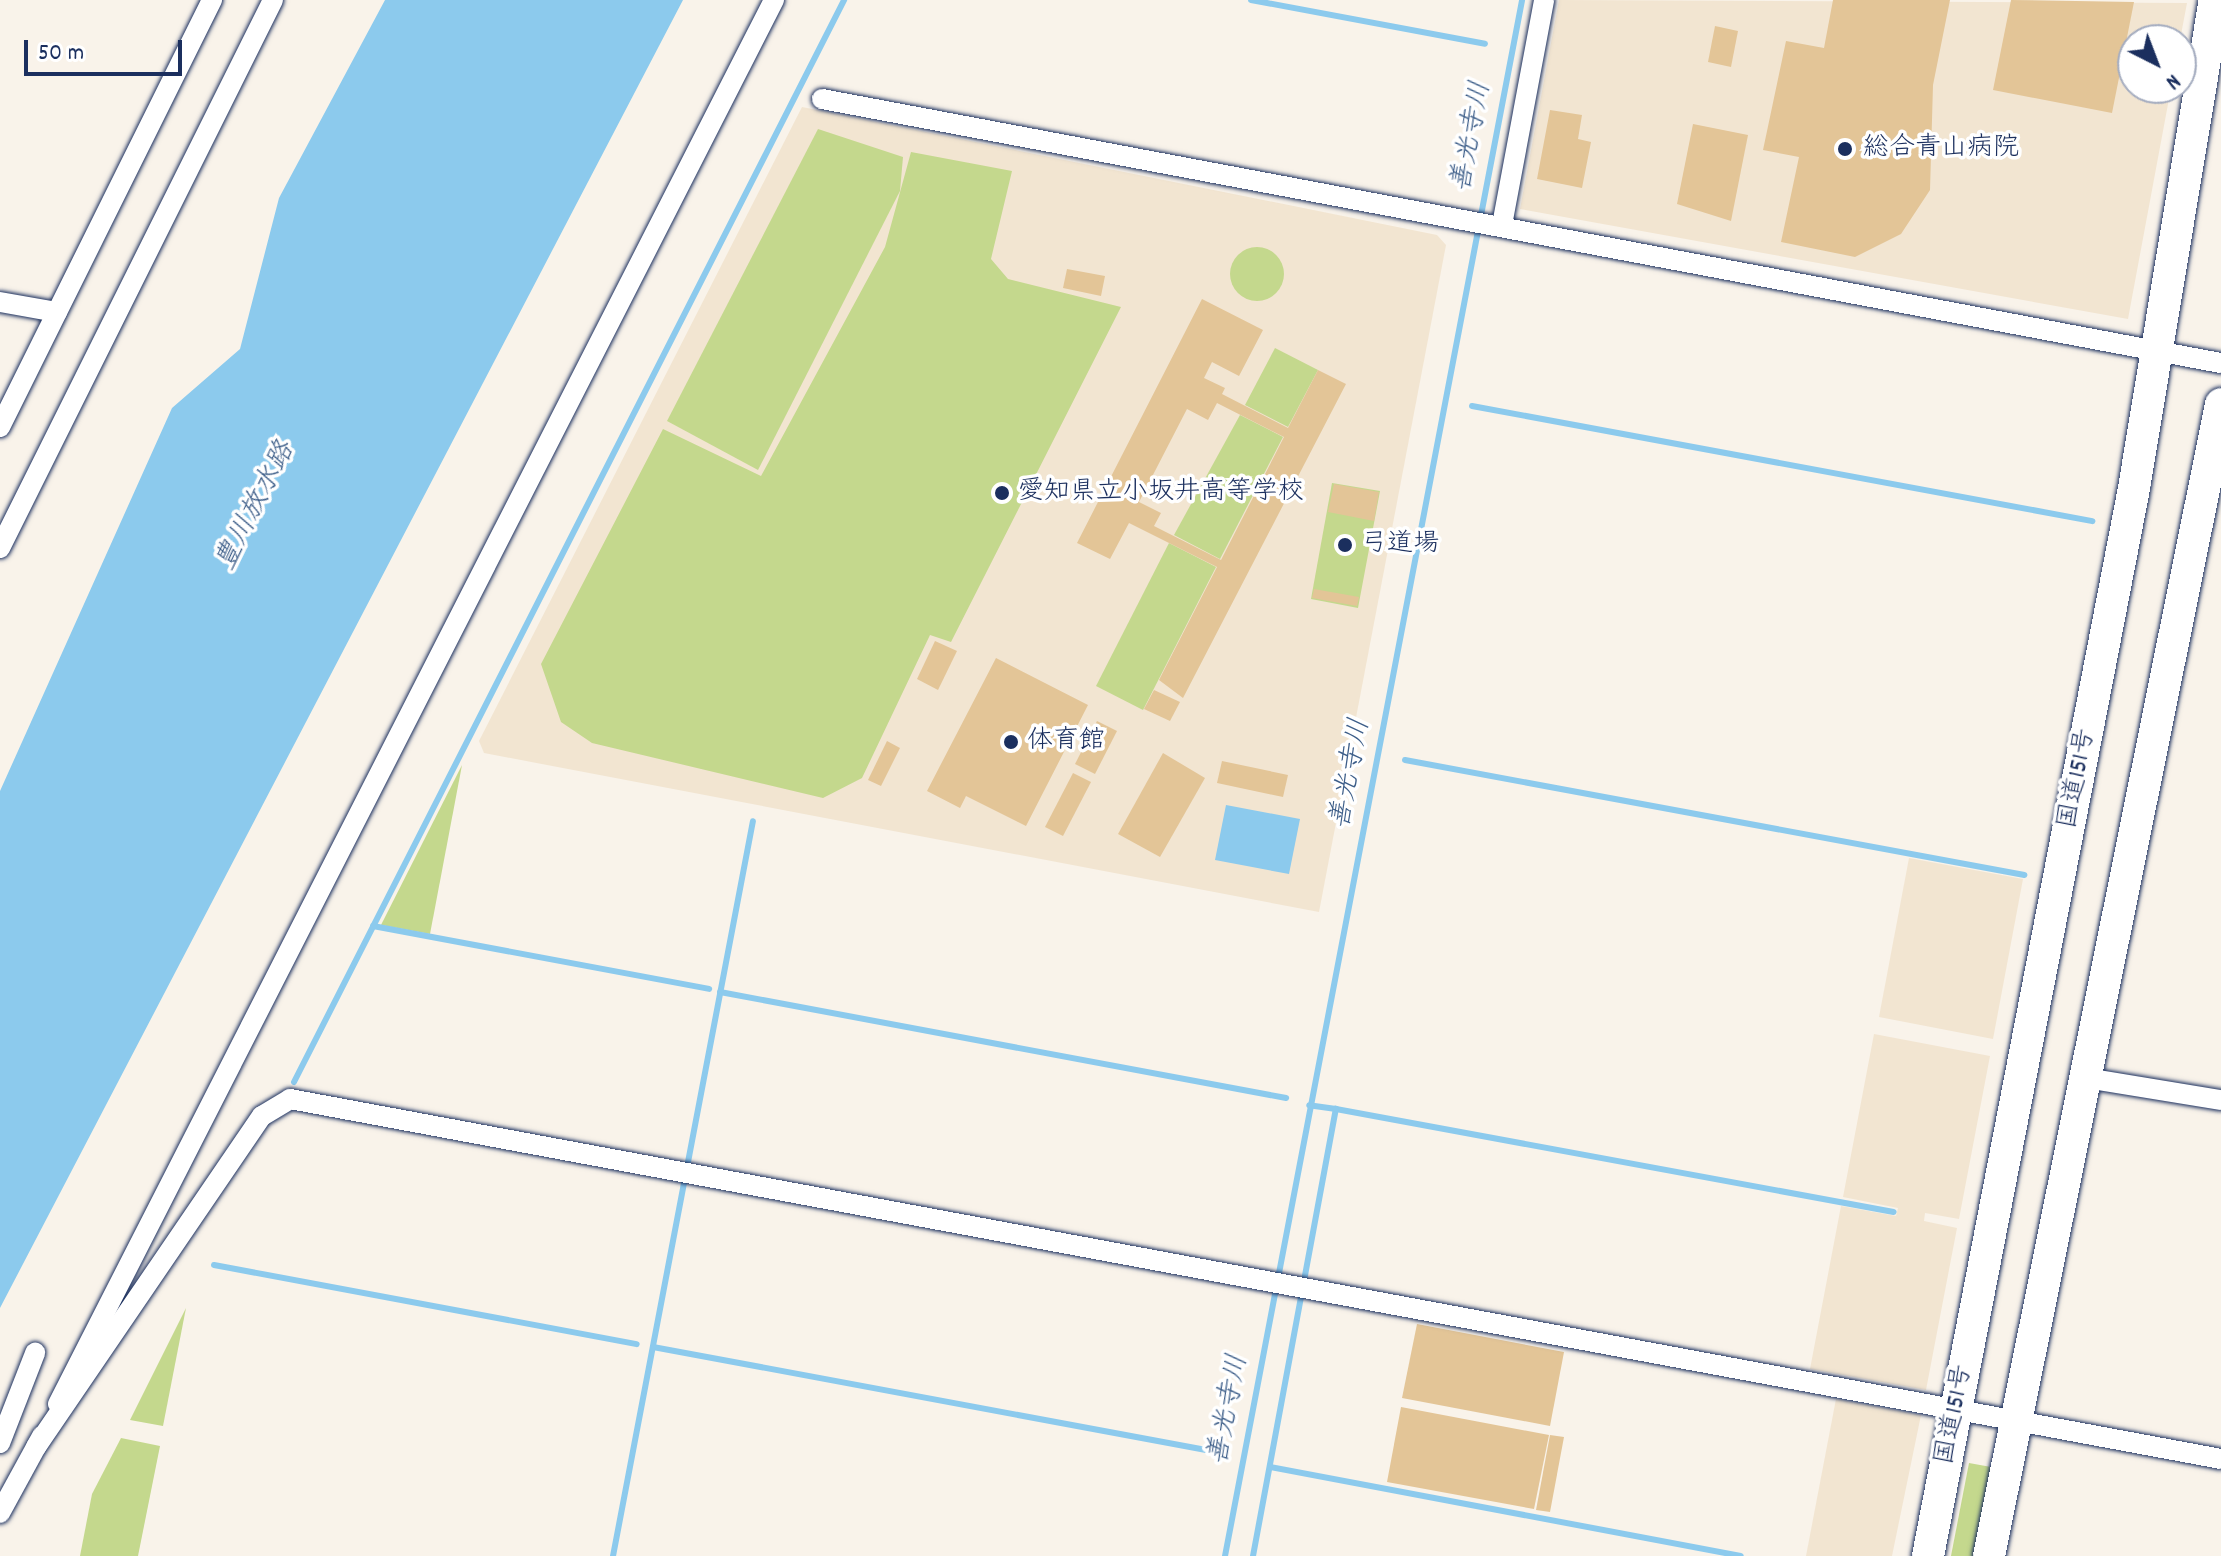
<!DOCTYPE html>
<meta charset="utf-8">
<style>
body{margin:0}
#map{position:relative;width:2221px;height:1556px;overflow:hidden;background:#f9f3ea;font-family:Dekko,"Klee One",sans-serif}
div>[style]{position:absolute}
.built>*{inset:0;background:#f2e5d1}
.green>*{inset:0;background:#c4d88d}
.round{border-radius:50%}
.water>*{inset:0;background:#8ccaed}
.stream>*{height:6px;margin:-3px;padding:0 3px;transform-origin:3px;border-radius:3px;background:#8ccaed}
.building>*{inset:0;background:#e3c597}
.roads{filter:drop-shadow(0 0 2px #1b2f5e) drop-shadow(0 0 2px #1b2f5e)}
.minor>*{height:20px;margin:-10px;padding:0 10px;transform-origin:10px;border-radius:10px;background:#fff}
.trunk>*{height:32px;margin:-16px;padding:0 16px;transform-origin:16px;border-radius:16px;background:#fff}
.dots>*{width:22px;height:22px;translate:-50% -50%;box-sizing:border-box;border:4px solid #fff;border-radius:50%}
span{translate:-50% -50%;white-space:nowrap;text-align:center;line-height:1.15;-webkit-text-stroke:7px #fff;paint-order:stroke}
.poi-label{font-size:26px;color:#1b2f5e}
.left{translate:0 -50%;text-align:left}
.street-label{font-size:26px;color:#1b2f5e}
.water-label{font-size:28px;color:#3d5e89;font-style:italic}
.north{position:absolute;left:2117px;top:24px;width:80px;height:80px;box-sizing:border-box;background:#fff;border:2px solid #a4acbf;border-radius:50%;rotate:138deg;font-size:22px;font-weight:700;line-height:32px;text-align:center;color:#1b2f5e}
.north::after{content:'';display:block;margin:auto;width:28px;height:36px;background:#1b2f5e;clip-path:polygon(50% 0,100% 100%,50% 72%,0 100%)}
.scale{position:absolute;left:24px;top:40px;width:158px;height:36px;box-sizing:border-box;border:4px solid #1b2f5e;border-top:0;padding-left:10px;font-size:24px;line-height:28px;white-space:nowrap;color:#1b2f5e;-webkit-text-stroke:6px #fff;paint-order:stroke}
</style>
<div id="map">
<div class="built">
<div style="clip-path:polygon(1559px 0,2187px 3px,2180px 40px,2133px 40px,2133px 88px,2171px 88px,2128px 319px,1520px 209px)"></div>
<div style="clip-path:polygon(802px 107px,1437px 235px,1446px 245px,1319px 912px,484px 753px,479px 741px)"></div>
<div style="clip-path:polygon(1909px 858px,2023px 879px,1993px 1039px,1879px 1017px)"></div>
<div style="clip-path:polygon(1874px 1034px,1990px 1056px,1959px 1219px,1925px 1213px,1924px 1221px,1957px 1228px,1926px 1390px,1810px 1369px,1841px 1206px,1896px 1216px,1898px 1208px,1843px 1197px)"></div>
<div style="clip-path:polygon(1836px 1399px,1921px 1415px,1892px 1556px,1806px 1556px)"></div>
</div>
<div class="green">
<div style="clip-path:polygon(818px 129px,903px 157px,900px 191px,758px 470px,667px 421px)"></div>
<div style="clip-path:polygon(911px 152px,1012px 171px,991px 259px,1008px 279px,1121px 307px,951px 642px,930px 635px,862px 778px,823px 798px,592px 743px,561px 722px,541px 664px,663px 429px,761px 476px,885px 247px)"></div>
<div class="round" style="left:1230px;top:247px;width:54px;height:54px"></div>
<div style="clip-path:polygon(1275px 348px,1318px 370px,1288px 427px,1245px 405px)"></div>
<div style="clip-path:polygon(1240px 415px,1283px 437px,1220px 559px,1174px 535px)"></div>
<div style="clip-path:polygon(1332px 483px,1380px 491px,1358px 608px,1311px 599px)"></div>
<div style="clip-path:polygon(1169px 543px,1216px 567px,1143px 710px,1096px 686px)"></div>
<div style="clip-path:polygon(462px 765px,430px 934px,381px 925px)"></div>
<div style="clip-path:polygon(186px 1308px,163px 1426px,130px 1420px)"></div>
<div style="clip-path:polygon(121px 1438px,160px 1446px,138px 1556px,80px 1556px,92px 1494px)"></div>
<div style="clip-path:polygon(1969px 1463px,2002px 1469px,1985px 1556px,1951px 1556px)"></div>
</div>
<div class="water">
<div style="clip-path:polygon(385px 0,683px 0,0 1308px,0 791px,172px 408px,240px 349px,279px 198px)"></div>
<div style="clip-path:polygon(1226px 805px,1300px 819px,1289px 874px,1215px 860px)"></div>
</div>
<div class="stream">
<div style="left:1251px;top:0;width:238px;rotate:10.6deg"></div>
<div style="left:1472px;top:406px;width:631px;rotate:10.51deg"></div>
<div style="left:1405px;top:760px;width:630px;rotate:10.52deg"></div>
<div style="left:373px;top:926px;width:342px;rotate:10.6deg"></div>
<div style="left:720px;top:992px;width:576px;rotate:10.61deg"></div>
<div style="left:294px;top:1082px;width:1214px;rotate:-63.05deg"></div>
<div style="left:1336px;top:1109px;width:567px;rotate:10.46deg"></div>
<div style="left:214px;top:1265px;width:430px;rotate:10.6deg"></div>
<div style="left:653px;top:1347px;width:579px;rotate:10.55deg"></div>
<div style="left:1270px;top:1467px;width:479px;rotate:10.7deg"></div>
<div style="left:613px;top:1556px;width:748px;rotate:-79.22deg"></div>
<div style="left:1225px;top:1556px;width:1584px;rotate:-79.19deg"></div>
<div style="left:1253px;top:1556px;width:455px;rotate:-79.5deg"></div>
<div style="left:1336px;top:1109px;width:27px;rotate:-172deg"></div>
</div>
<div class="building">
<div style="clip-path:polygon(1833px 0,1950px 0,1933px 85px,1930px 190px,1901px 234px,1855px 257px,1781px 242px,1799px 157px,1763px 150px,1786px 41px,1824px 48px)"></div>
<div style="clip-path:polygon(2011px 0,2134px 2px,2112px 113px,1993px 90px)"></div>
<div style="clip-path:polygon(1715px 26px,1738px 31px,1731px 67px,1708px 62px)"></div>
<div style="clip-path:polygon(1550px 110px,1582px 115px,1578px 139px,1591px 142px,1582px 188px,1537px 179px)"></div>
<div style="clip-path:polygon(1693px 124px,1748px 135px,1731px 221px,1677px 204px)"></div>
<div style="clip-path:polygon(1067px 269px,1105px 276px,1101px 296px,1063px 288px)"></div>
<div style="clip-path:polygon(evenodd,1202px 299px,1263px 330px,1239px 376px,1212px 362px,1204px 378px,1225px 388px,1222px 394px,1288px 428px,1318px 370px,1346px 384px,1183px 698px,1159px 680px,1217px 567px,1129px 523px,1110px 559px,1077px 543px,1202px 299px,1217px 403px,1284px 437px,1221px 560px,1154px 526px,1161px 513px,1139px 502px,1187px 409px,1208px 420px,1217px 403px)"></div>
<div style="clip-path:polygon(1334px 484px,1379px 492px,1374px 521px,1328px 512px)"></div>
<div style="clip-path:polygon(1314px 589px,1359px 597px,1357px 606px,1312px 598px)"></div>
<div style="clip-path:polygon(935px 641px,957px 651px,938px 690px,917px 679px)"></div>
<div style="clip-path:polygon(996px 658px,1088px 705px,1026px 826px,966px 796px,960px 808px,927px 791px)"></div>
<div style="clip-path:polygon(1154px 690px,1180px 702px,1170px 721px,1144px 709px)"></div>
<div style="clip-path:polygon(1097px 721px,1117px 731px,1095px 774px,1075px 764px)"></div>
<div style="clip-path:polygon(887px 741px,900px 748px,881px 786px,868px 780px)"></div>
<div style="clip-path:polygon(1163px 753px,1205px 778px,1160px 857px,1118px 834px)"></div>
<div style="clip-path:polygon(1222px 761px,1288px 775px,1283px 797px,1217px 783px)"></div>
<div style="clip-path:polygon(1073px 773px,1091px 782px,1063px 836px,1045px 827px)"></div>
<div style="clip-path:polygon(1417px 1324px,1564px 1352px,1550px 1426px,1402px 1398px)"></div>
<div style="clip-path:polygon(1401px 1407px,1549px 1435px,1534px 1509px,1387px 1482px)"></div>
<div style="clip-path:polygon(1550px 1435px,1564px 1437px,1550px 1512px,1536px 1510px)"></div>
</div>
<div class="roads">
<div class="minor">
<div style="left:822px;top:99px;width:1424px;rotate:10.69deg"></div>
<div style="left:1502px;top:225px;width:229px;rotate:-79.4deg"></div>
<div style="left:0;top:302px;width:58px;rotate:10deg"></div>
<div style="left:0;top:427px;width:477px;rotate:-63.6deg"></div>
<div style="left:0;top:548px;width:612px;rotate:-63.52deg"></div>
<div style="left:2086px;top:1078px;width:137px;rotate:9.3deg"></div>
<div style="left:58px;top:1404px;width:1576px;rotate:-62.98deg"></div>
<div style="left:0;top:1443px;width:97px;rotate:-68.7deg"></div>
<div style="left:36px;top:1447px;width:401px;rotate:-55.7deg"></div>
<div style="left:262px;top:1116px;width:33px;rotate:-31deg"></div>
<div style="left:290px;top:1099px;width:1964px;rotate:10.56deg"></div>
<div style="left:0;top:1513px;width:88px;rotate:-61.4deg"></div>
</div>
<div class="trunk">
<div style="left:1928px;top:1556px;width:1088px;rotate:-79.08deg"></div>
<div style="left:2134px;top:488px;width:495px;rotate:-80.6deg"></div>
<div style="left:1989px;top:1556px;width:1175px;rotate:-78.61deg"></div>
</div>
</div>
<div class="dots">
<div style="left:1845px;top:149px;background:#1b2f5e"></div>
<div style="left:1002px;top:493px;background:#1b2f5e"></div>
<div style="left:1345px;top:545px;background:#1b2f5e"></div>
<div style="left:1011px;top:742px;background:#1b2f5e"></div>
</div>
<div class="poi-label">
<span class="left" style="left:1863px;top:149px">総合青山病院</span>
<span class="left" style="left:1018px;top:493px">愛知県立小坂井高等学校</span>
<span class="left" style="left:1361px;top:545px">弓道場</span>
<span class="left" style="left:1027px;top:742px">体育館</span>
</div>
<div class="street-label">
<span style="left:2078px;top:779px;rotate:-79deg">国道151号</span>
<span style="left:1955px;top:1415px;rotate:-79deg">国道151号</span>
</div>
<div class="water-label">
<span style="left:1473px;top:137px;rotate:-79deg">善光寺川</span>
<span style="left:257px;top:507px;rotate:-63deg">豊川放水路</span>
<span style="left:1352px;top:774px;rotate:-79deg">善光寺川</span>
<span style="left:1230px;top:1410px;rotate:-79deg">善光寺川</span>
</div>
<div class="north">N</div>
<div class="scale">50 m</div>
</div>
